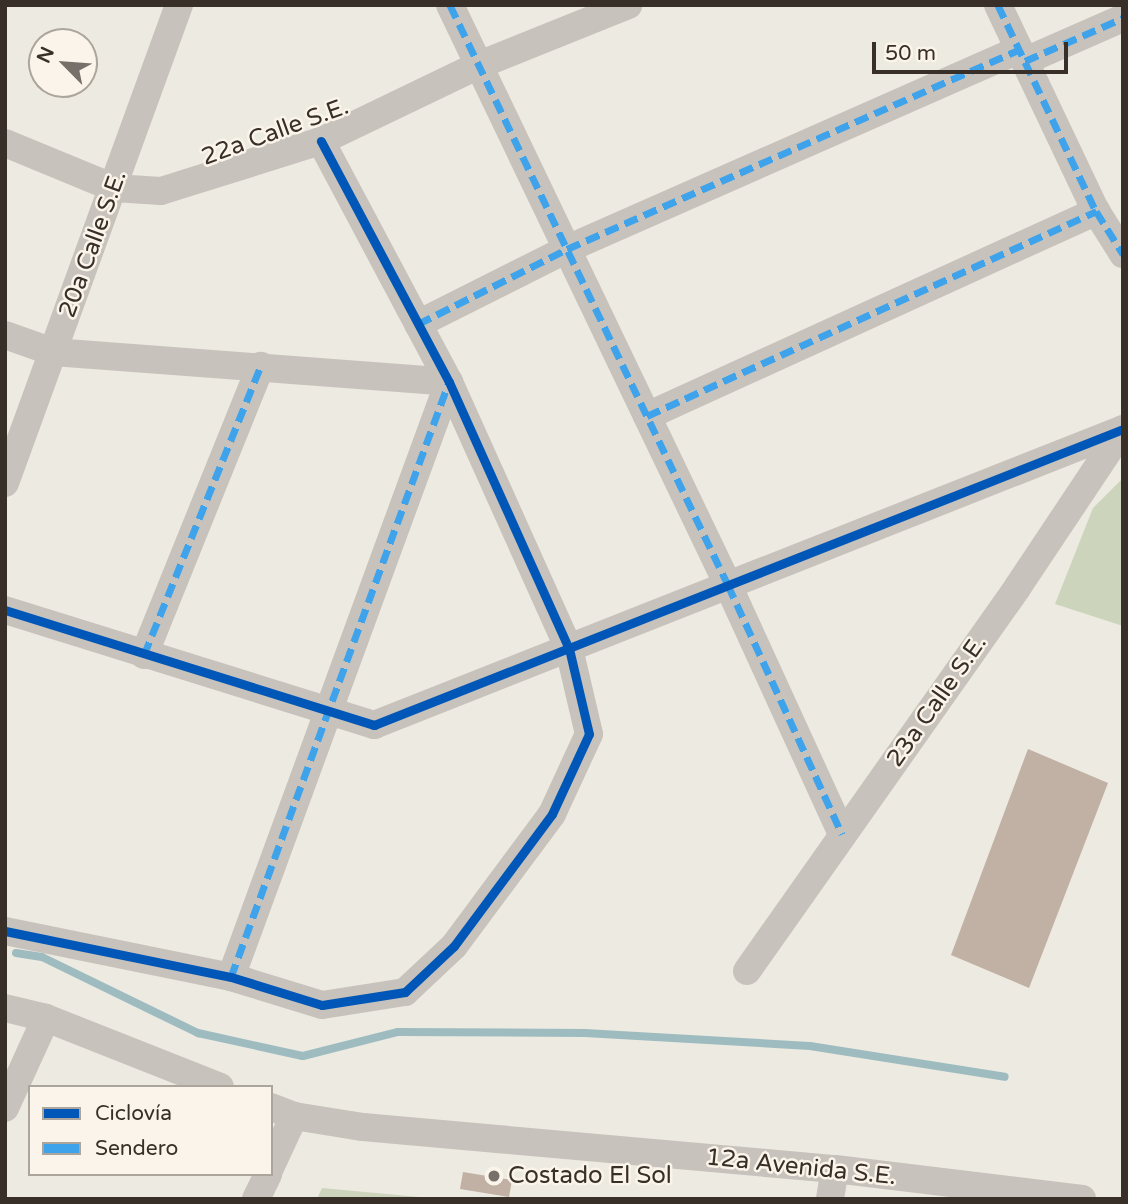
<!DOCTYPE html>
<meta charset="utf-8">
<style>
body{margin:0}
#map{position:relative;width:1128px;height:1204px;overflow:hidden;background:#edeae2;font-family:"Varela Round",sans-serif}
div>[style]{position:absolute}
.green>*{inset:0;background:#cdd4bc}
.stream>*{height:8px;margin:-4px;padding:0 4px;transform-origin:4px;border-radius:4px;background:#9ebcbf}
.building>*{inset:0;background:#c1b0a4}
.minor>*{height:28px;margin:-14px;padding:0 14px;transform-origin:14px;border-radius:14px;background:#c7c2bb}
.quiet>*{height:7px;margin-top:-3.5px;transform-origin:0;background:repeating-linear-gradient(90deg,#3fa3eb 0 14px,transparent 0 21px)}
.cycleway>*{height:9px;margin:-4.5px;padding:0 4.5px;transform-origin:4.5px;border-radius:4.5px;background:#0057b8}
.dots>*{width:19px;height:19px;translate:-50% -50%;box-sizing:border-box;border:4px solid #faf4ea;border-radius:50%}
span{translate:-50% -50%;white-space:nowrap;text-align:center;line-height:1.15;-webkit-text-stroke:5px #faf4ea;paint-order:stroke}
.street-label{font-size:24px;color:#382f29}
.poi-label{font-size:24px;color:#382f29}
.left{translate:0 -50%;text-align:left}
.frame{position:absolute;inset:0;border:7px solid #382f29;pointer-events:none}
.legend{position:absolute;left:28px;top:1085px;width:245px;height:91px;box-sizing:border-box;background:#faf4ea;border:2px solid #aca59d;margin:0;padding:9px 12px;list-style:none;font-size:21px;color:#382f29}
.legend li{display:flex;align-items:center;gap:14px;height:35px}
.legend b{width:35px;border:2px solid #aca59d}
.north{position:absolute;left:28px;top:28px;width:70px;height:70px;box-sizing:border-box;background:#faf4ea;border:2px solid #aca59d;border-radius:50%;rotate:295deg;font-size:19px;font-weight:700;line-height:28px;text-align:center;color:#382f29}
.north::after{content:'';display:block;margin:auto;width:24px;height:32px;background:#77706a;clip-path:polygon(50% 0,100% 100%,50% 72%,0 100%)}
.scale{position:absolute;left:872px;top:42px;width:196px;height:32px;box-sizing:border-box;border:4px solid #382f29;border-top:0;padding-left:9px;font-size:21px;line-height:24px;white-space:nowrap;color:#382f29;-webkit-text-stroke:5px #faf4ea;paint-order:stroke}
</style>
<div id="map">
<div class="green">
<div style="clip-path:polygon(1123px 478px,1123px 626px,1055px 604px,1093px 508px)"></div>
<div style="clip-path:polygon(322px 1188px,441px 1199px,317px 1199px)"></div>
</div>
<div class="stream">
<div style="left:16px;top:953px;width:26px;rotate:9deg"></div>
<div style="left:42px;top:957px;width:174px;rotate:26deg"></div>
<div style="left:198px;top:1033px;width:107px;rotate:12.4deg"></div>
<div style="left:303px;top:1056px;width:98px;rotate:-14.2deg"></div>
<div style="left:398px;top:1032px;width:187px;rotate:0.3deg"></div>
<div style="left:585px;top:1033px;width:225px;rotate:3.3deg"></div>
<div style="left:810px;top:1046px;width:197px;rotate:9deg"></div>
</div>
<div class="building">
<div style="clip-path:polygon(1028px 749px,1108px 783px,1029px 988px,951px 955px)"></div>
<div style="clip-path:polygon(463px 1172px,512px 1180px,509px 1197px,460px 1189px)"></div>
</div>
<div class="minor">
<div style="left:450px;top:5px;width:643px;rotate:64.39deg"></div>
<div style="left:728px;top:585px;width:274px;rotate:65.4deg"></div>
<div style="left:998px;top:5px;width:228px;rotate:64.6deg"></div>
<div style="left:1096px;top:211px;width:51px;rotate:57.9deg"></div>
<div style="left:1025px;top:61px;width:107px;rotate:-23.7deg"></div>
<div style="left:5px;top:143px;width:118px;rotate:22.4deg"></div>
<div style="left:114px;top:188px;width:47px;rotate:3.7deg"></div>
<div style="left:161px;top:191px;width:168px;rotate:-17.4deg"></div>
<div style="left:321px;top:141px;width:175px;rotate:-25.7deg"></div>
<div style="left:479px;top:65px;width:161px;rotate:-21.9deg"></div>
<div style="left:418px;top:324px;width:167px;rotate:-26.7deg"></div>
<div style="left:567px;top:249px;width:494px;rotate:-23.8deg"></div>
<div style="left:5px;top:335px;width:51px;rotate:19.5deg"></div>
<div style="left:53px;top:352px;width:397px;rotate:4.3deg"></div>
<div style="left:647px;top:416px;width:494px;rotate:-24.5deg"></div>
<div style="left:5px;top:483px;width:509px;rotate:-70deg"></div>
<div style="left:5px;top:610px;width:387px;rotate:17.3deg"></div>
<div style="left:374px;top:725px;width:805px;rotate:-21.56deg"></div>
<div style="left:144px;top:655px;width:312px;rotate:-68deg"></div>
<div style="left:5px;top:931px;width:231px;rotate:11.5deg"></div>
<div style="left:231px;top:977px;width:95px;rotate:17.1deg"></div>
<div style="left:322px;top:1005px;width:84px;rotate:-8.9deg"></div>
<div style="left:405px;top:992px;width:67px;rotate:-43.2deg"></div>
<div style="left:454px;top:946px;width:164px;rotate:-53.4deg"></div>
<div style="left:552px;top:814px;width:88px;rotate:-65.2deg"></div>
<div style="left:589px;top:734px;width:87px;rotate:-103.2deg"></div>
<div style="left:569px;top:649px;width:293px;rotate:-114.2deg"></div>
<div style="left:449px;top:382px;width:273px;rotate:-118deg"></div>
<div style="left:747px;top:971px;width:469px;rotate:-54.8deg"></div>
<div style="left:1017px;top:588px;width:191px;rotate:-56.3deg"></div>
<div style="left:231px;top:977px;width:634px;rotate:-69.88deg"></div>
<div style="left:5px;top:1008px;width:42px;rotate:13.7deg"></div>
<div style="left:46px;top:1018px;width:187px;rotate:21.6deg"></div>
<div style="left:271px;top:1107px;width:25px;rotate:21deg"></div>
<div style="left:294px;top:1116px;width:70px;rotate:9.1deg"></div>
<div style="left:363px;top:1127px;width:474px;rotate:5.1deg"></div>
<div style="left:835px;top:1169px;width:249px;rotate:6.9deg"></div>
<div style="left:5px;top:1108px;width:99px;rotate:-65.5deg"></div>
<div style="left:271px;top:1166px;width:55px;rotate:-65.3deg"></div>
<div style="left:256px;top:1199px;width:28px;rotate:-64deg"></div>
<div style="left:830px;top:1199px;width:30px;rotate:-81deg"></div>
</div>
<div class="quiet">
<div style="left:450px;top:5px;width:643px;rotate:64.39deg"></div>
<div style="left:728px;top:585px;width:274px;rotate:65.4deg"></div>
<div style="left:998px;top:5px;width:228px;rotate:64.6deg"></div>
<div style="left:1096px;top:211px;width:51px;rotate:57.9deg"></div>
<div style="left:1025px;top:61px;width:107px;rotate:-23.7deg"></div>
<div style="left:418px;top:324px;width:167px;rotate:-26.7deg"></div>
<div style="left:567px;top:249px;width:494px;rotate:-23.8deg"></div>
<div style="left:647px;top:416px;width:494px;rotate:-24.5deg"></div>
<div style="left:144px;top:655px;width:312px;rotate:-68deg"></div>
<div style="left:231px;top:977px;width:634px;rotate:-69.88deg"></div>
</div>
<div class="cycleway">
<div style="left:5px;top:610px;width:387px;rotate:17.3deg"></div>
<div style="left:374px;top:725px;width:805px;rotate:-21.56deg"></div>
<div style="left:5px;top:931px;width:231px;rotate:11.5deg"></div>
<div style="left:231px;top:977px;width:95px;rotate:17.1deg"></div>
<div style="left:322px;top:1005px;width:84px;rotate:-8.9deg"></div>
<div style="left:405px;top:992px;width:67px;rotate:-43.2deg"></div>
<div style="left:454px;top:946px;width:164px;rotate:-53.4deg"></div>
<div style="left:552px;top:814px;width:88px;rotate:-65.2deg"></div>
<div style="left:589px;top:734px;width:87px;rotate:-103.2deg"></div>
<div style="left:569px;top:649px;width:293px;rotate:-114.2deg"></div>
<div style="left:449px;top:382px;width:273px;rotate:-118deg"></div>
</div>
<div class="dots">
<div style="left:494px;top:1176px;background:#77706a"></div>
</div>
<div class="street-label">
<span style="left:275px;top:132px;rotate:-20deg">22a Calle S.E.</span>
<span style="left:93px;top:244px;rotate:-70deg">20a Calle S.E.</span>
<span style="left:937px;top:701px;rotate:-55deg">23a Calle S.E.</span>
<span style="left:801px;top:1167px;rotate:6deg">12a Avenida S.E.</span>
</div>
<div class="poi-label">
<span class="left" style="left:508px;top:1176px">Costado El Sol</span>
</div>
<div class="frame"></div>
<ul class="legend">
<li><b style="height:9px;background:#0057b8"></b>Ciclovía</li>
<li><b style="height:9px;background:#3fa3eb"></b>Sendero</li>
</ul>
<div class="north">N</div>
<div class="scale">50 m</div>
</div>
